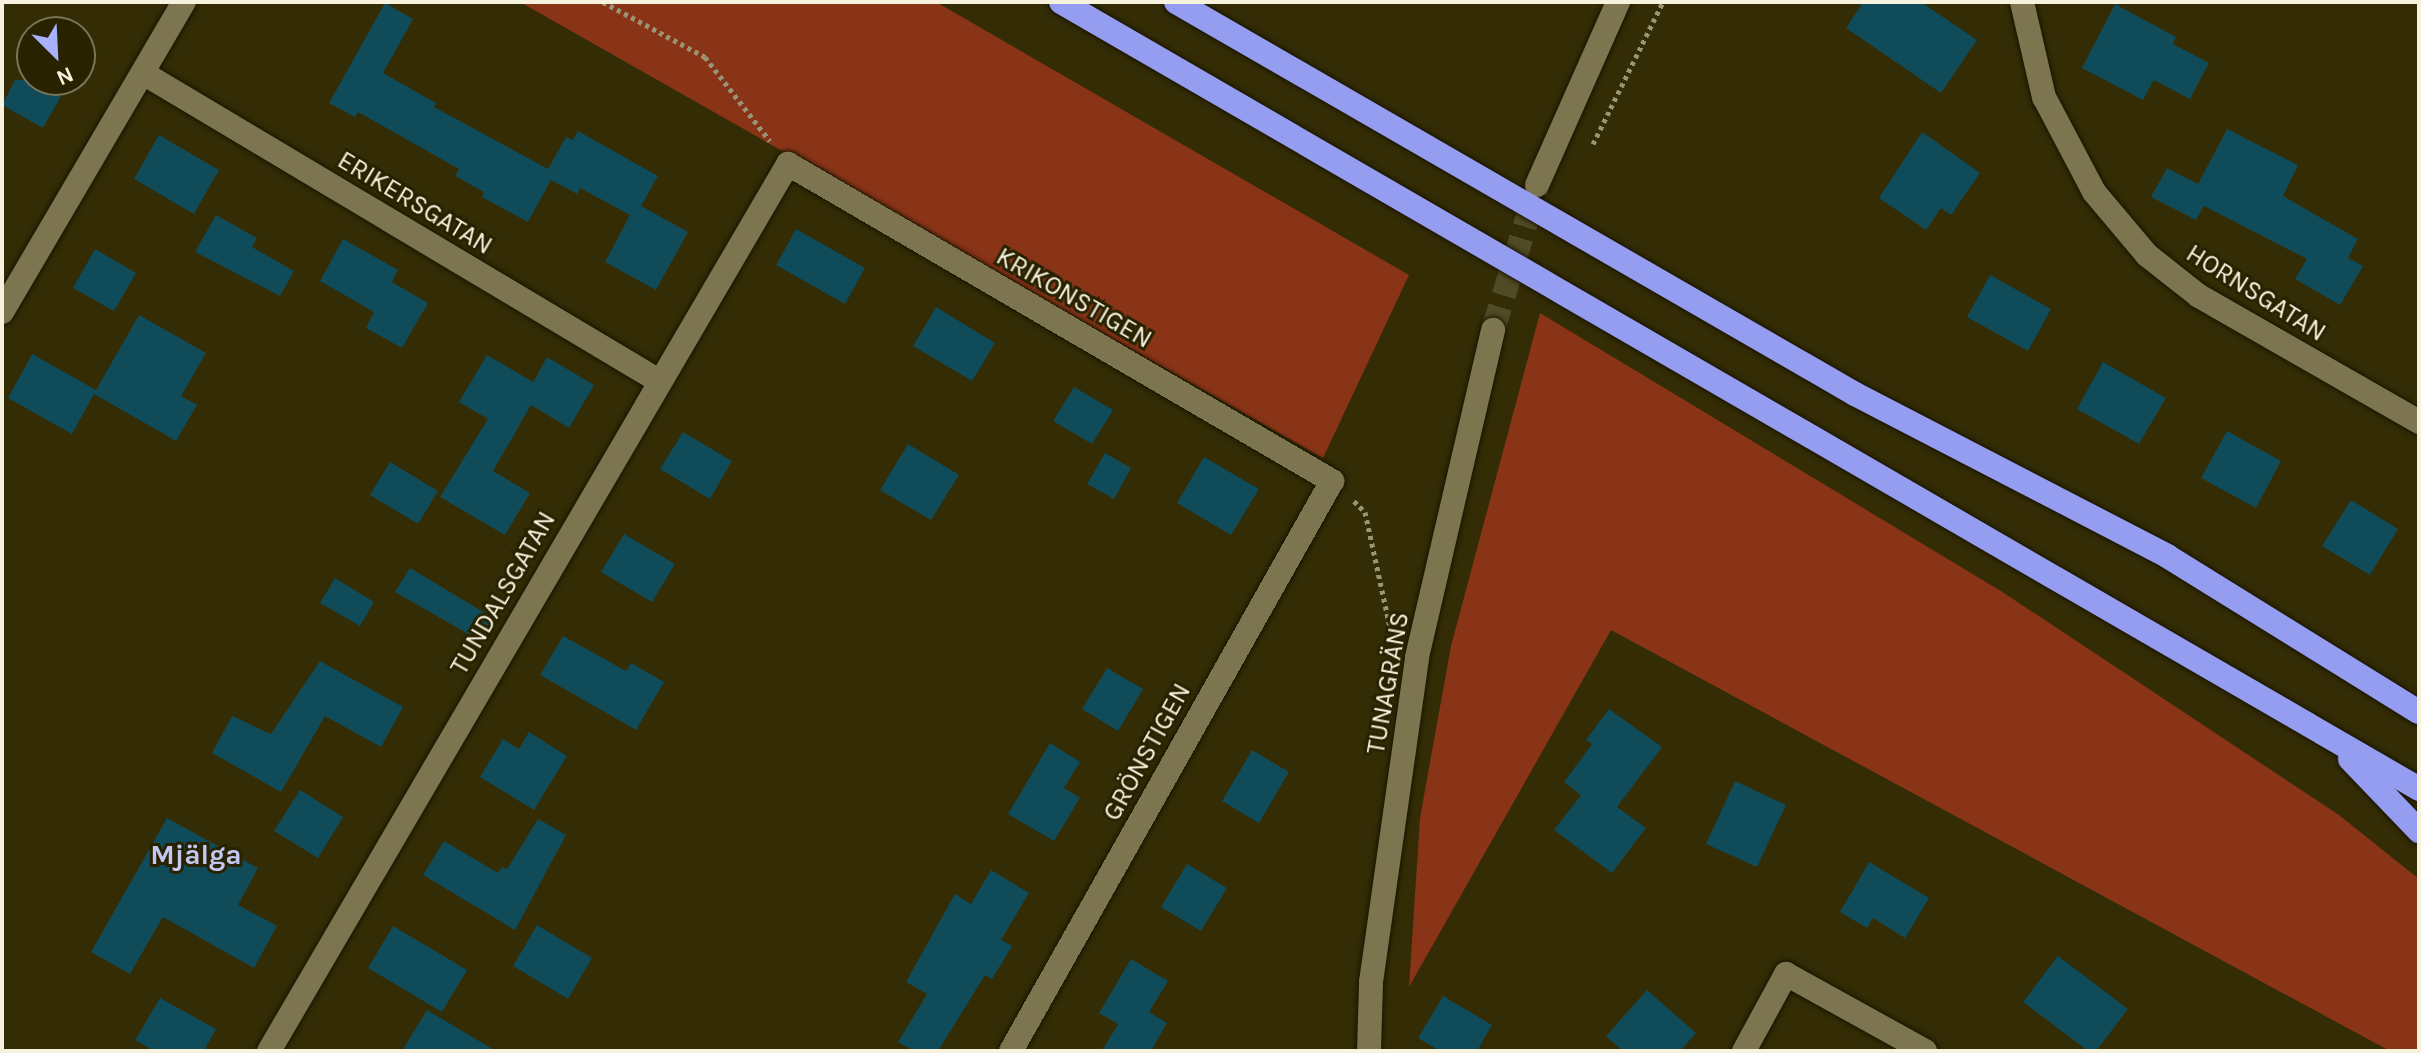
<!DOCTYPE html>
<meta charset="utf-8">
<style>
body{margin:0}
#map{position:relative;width:2421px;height:1053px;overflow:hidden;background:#332c05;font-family:Karla,sans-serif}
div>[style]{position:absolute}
.green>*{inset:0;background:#8a3417}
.building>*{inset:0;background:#104b59}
.street-tunnel>*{height:24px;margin-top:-12px;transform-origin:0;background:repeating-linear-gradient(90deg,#504a25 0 24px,transparent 0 36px)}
.path>*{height:5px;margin-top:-2.5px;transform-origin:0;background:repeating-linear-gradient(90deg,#999476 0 4px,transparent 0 8px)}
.roads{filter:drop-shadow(0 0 2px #1a1400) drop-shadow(0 0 2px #1a1400)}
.street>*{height:24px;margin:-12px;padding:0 12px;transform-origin:12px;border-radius:12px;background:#7d754f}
.highway>*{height:24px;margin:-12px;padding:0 12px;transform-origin:12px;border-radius:12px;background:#949df0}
span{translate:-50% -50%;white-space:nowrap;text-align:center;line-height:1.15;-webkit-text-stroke:6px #292200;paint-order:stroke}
.street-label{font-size:26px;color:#f6f2dd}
.neighbourhood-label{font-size:28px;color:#c2c8f3;font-weight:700}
.frame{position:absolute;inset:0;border:4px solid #f6f2dd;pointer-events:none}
.north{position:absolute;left:16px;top:16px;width:80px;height:80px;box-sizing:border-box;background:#292200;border:2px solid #7b7558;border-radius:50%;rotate:156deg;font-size:22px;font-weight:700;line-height:32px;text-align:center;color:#f6f2dd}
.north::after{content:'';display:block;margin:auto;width:28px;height:36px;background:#a7b1fc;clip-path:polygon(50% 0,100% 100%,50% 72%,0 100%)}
</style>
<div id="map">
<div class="green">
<div style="clip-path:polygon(520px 2px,936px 2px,1409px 275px,1323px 458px)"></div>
<div style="clip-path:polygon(1540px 313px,2004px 593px,2339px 815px,2419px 879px,2419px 1051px,2390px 1051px,1611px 630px,1409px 987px,1420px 818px,1451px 646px)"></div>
</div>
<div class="building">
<div style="clip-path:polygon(1863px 2px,1921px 2px,1977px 40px,1941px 93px,1846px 28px)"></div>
<div style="clip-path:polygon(385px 3px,413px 19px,383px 73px,436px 103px,434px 107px,548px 169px,566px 137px,573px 140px,578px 131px,658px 176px,641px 206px,688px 232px,656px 290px,605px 262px,630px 215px,580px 188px,577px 194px,551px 180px,528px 222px,482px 197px,484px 192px,455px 176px,459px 169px,358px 112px,355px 117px,329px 103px)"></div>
<div style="clip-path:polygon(2115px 4px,2176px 37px,2173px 44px,2209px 63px,2190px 99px,2154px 80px,2143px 100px,2082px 68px)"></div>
<div style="clip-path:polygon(15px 80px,70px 80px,43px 128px,2px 105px)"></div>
<div style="clip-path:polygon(2227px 129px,2298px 165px,2283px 196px,2358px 239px,2348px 258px,2363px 266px,2340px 305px,2295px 279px,2307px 259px,2204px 206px,2196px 220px,2151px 197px,2167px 168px,2198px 184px)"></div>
<div style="clip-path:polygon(1922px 132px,1980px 173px,1951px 215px,1941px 208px,1926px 230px,1879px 198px)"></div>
<div style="clip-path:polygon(159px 135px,219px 170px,194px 214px,134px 179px)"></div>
<div style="clip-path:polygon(216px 215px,257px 238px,252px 247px,294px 271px,280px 296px,195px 252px)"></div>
<div style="clip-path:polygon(796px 229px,865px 268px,845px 304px,776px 265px)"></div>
<div style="clip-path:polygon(343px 239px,398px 270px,392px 282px,428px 303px,402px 348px,366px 328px,374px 312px,320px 281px)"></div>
<div style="clip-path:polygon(95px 249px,136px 273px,114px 311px,73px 288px)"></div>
<div style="clip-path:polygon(1990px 275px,2051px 309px,2028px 351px,1967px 317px)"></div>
<div style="clip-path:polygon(936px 307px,995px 343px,972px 381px,913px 346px)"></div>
<div style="clip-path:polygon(139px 315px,206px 353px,181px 396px,197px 405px,176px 441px,94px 394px,72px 434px,8px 398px,32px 354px,96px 390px)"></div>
<div style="clip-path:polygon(487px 355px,533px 382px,547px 357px,594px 385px,569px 428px,531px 405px,493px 471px,530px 493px,505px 535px,440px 497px,488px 419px,459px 402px)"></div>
<div style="clip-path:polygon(2103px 362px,2166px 398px,2139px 444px,2077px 409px)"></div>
<div style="clip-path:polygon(1074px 387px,1113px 410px,1092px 444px,1053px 421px)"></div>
<div style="clip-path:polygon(2227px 431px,2281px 461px,2256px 508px,2201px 478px)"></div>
<div style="clip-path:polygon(683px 432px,732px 461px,710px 499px,660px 469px)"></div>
<div style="clip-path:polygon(908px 444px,959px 475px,931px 520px,880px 490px)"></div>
<div style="clip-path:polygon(1105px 453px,1131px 468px,1114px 499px,1087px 484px)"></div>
<div style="clip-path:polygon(1204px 457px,1259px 489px,1231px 535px,1177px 503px)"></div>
<div style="clip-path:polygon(390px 462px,438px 491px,418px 524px,370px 495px)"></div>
<div style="clip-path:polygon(2351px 500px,2398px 529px,2370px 575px,2322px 546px)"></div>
<div style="clip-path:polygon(624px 534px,675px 564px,652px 602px,601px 572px)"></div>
<div style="clip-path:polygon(410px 568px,495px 619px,482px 642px,395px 592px)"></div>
<div style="clip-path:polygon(335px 578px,374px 602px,360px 626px,320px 603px)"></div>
<div style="clip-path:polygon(563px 636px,626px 671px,631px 663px,664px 682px,636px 730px,540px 675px)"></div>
<div style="clip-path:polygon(320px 661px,403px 707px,381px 747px,325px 716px,281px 792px,212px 753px,232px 716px,271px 734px)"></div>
<div style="clip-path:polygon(1107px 668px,1143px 689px,1118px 731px,1082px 709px)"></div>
<div style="clip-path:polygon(1609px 709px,1662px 747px,1617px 807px,1646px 828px,1612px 873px,1554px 830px,1581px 795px,1564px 782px,1592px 744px,1586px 740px)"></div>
<div style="clip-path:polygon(529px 732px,567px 756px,534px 810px,480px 777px,503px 739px,519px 749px)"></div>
<div style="clip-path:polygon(1050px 743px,1080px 762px,1064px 788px,1080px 798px,1054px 841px,1008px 814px)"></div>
<div style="clip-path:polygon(1252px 750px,1289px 772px,1259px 823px,1222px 801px)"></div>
<div style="clip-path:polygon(1735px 781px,1786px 805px,1757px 867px,1706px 844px)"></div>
<div style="clip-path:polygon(300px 790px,343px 817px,318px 858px,274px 831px)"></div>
<div style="clip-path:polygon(167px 818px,258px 868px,238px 905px,277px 926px,254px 968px,163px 917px,130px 974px,91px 952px)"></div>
<div style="clip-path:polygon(538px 819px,566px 835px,515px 930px,423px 875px,444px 841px,498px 873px,502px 867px,507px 869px)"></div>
<div style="clip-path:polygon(1869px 862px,1929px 898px,1905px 938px,1873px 918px,1867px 928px,1840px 912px)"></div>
<div style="clip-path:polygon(1187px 864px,1227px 888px,1201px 931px,1161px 907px)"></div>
<div style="clip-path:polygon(991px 870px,1029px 893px,1001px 940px,1012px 946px,992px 979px,985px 975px,938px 1051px,914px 1051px,898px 1042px,927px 994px,906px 982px,955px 894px,971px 904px)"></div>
<div style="clip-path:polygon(537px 925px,592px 958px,568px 999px,513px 966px)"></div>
<div style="clip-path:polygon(393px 926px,467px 970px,442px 1012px,368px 968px)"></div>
<div style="clip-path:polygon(2058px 956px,2128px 1009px,2096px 1051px,2088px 1051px,2023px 1002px)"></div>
<div style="clip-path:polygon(1131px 959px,1168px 981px,1149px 1012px,1167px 1023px,1151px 1051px,1102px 1051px,1118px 1024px,1099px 1013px)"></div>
<div style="clip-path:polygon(1647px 990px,1696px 1033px,1680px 1051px,1623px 1051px,1606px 1036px)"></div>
<div style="clip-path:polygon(1443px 996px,1492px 1025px,1477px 1051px,1440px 1051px,1418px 1038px)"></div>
<div style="clip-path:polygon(160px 998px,216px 1029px,204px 1051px,154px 1051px,135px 1040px)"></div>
<div style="clip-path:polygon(427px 1010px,496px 1051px,402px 1051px)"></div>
</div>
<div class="street-tunnel">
<div style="left:1493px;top:330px;width:150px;rotate:-72.9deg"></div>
</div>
<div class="path">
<div style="left:603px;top:2px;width:116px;rotate:28.3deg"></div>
<div style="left:705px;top:57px;width:106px;rotate:52.3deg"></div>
<div style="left:1593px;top:144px;width:158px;rotate:-63.8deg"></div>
<div style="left:1354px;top:501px;width:16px;rotate:45deg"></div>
<div style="left:1365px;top:512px;width:119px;rotate:77.8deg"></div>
</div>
<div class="roads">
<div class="street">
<div style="left:2022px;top:2px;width:98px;rotate:77deg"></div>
<div style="left:2044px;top:97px;width:107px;rotate:62.2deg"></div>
<div style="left:2094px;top:192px;width:82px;rotate:49.9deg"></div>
<div style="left:2147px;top:255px;width:66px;rotate:38.3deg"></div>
<div style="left:2199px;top:296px;width:254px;rotate:29.8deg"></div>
<div style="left:143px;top:73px;width:601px;rotate:30.83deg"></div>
<div style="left:1537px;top:185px;width:200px;rotate:-66.1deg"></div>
<div style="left:2px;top:312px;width:359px;rotate:-59.6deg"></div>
<div style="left:269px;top:1051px;width:1028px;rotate:-59.67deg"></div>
<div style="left:788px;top:164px;width:630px;rotate:30.23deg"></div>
<div style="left:1332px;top:481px;width:654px;rotate:119.39deg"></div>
<div style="left:1369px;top:1051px;width:69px;rotate:-88.3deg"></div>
<div style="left:1371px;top:982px;width:328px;rotate:-81.9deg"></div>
<div style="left:1417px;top:657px;width:336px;rotate:-76.9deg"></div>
<div style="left:1744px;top:1051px;width:88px;rotate:-61.4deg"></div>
<div style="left:1786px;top:974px;width:159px;rotate:29deg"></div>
</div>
<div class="highway">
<div style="left:1061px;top:2px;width:1570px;rotate:30.09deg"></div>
<div style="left:1176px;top:2px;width:784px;rotate:30deg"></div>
<div style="left:1855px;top:394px;width:352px;rotate:27.4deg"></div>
<div style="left:2167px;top:556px;width:296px;rotate:31.8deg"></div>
<div style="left:2350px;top:759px;width:100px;rotate:46.2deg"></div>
</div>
</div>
<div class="street-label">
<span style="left:415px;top:203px;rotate:31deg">ERIKERSGATAN</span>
<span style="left:2256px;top:293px;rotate:32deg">HORNSGATAN</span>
<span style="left:1074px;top:298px;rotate:30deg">KRIKONSTIGEN</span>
<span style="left:503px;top:593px;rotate:-60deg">TUNDALSGATAN</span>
<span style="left:1388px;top:683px;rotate:-80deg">TUNAGRÄNS</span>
<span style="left:1147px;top:752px;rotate:-61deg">GRÖNSTIGEN</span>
</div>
<div class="neighbourhood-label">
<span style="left:196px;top:855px">Mjälga</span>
</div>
<div class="frame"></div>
<div class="north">N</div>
</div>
